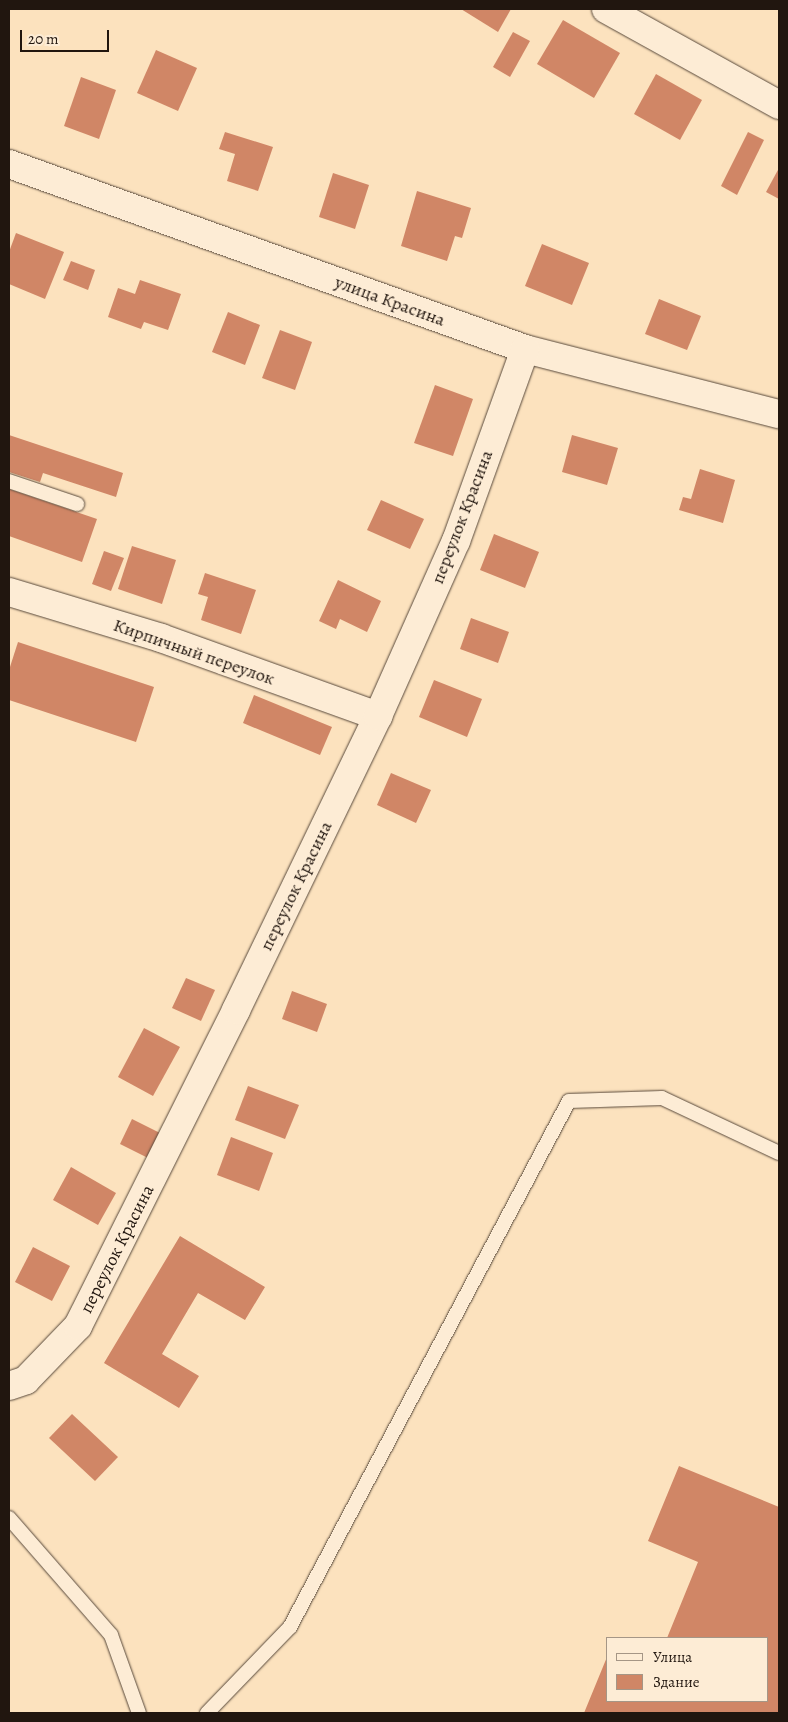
<!DOCTYPE html>
<meta charset="utf-8">
<style>
body{margin:0}
#map{position:relative;width:788px;height:1722px;overflow:hidden;background:#fce2be;font-family:Alegreya,serif}
div>[style]{position:absolute}
.building>*{inset:0;background:#d08666}
.roads{filter:drop-shadow(0 0 1px #58493b) drop-shadow(0 0 1px #58493b)}
.lane>*{height:14px;margin:-7px;padding:0 7px;transform-origin:7px;border-radius:7px;background:#fdecd5}
.street>*{height:28px;margin:-14px;padding:0 14px;transform-origin:14px;border-radius:14px;background:#fdecd5}
span{translate:-50% -50%;white-space:nowrap;text-align:center;line-height:1.15;-webkit-text-stroke:4.5px #fdecd5;paint-order:stroke}
.street-label{font-size:18px;color:#21160f}
.frame{position:absolute;inset:0;border:10px solid #21160f;pointer-events:none}
.legend{position:absolute;left:606px;top:1637px;width:162px;height:65px;box-sizing:border-box;background:#fdecd5;border:1px solid #a59686;margin:0;padding:6px 9px;list-style:none;font-size:15px;color:#21160f}
.legend li{display:flex;align-items:center;gap:10px;height:25px}
.legend b{width:25px;border:1px solid #a59686}
.scale{position:absolute;left:20px;top:30px;width:89px;height:22px;box-sizing:border-box;border:2px solid #21160f;border-top:0;padding-left:6px;font-size:15px;line-height:18px;white-space:nowrap;color:#21160f;-webkit-text-stroke:4px #fdecd5;paint-order:stroke}
</style>
<div id="map">
<div class="building">
<div style="clip-path:polygon(461px 9px,511px 9px,498px 32px)"></div>
<div style="clip-path:polygon(563px 20px,620px 53px,594px 98px,537px 64px)"></div>
<div style="clip-path:polygon(513px 32px,530px 41px,510px 77px,493px 67px)"></div>
<div style="clip-path:polygon(156px 50px,197px 68px,178px 111px,137px 93px)"></div>
<div style="clip-path:polygon(656px 74px,702px 100px,680px 140px,634px 114px)"></div>
<div style="clip-path:polygon(81px 77px,116px 90px,99px 139px,64px 126px)"></div>
<div style="clip-path:polygon(225px 132px,273px 147px,258px 191px,227px 181px,235px 154px,219px 149px)"></div>
<div style="clip-path:polygon(748px 132px,764px 140px,737px 195px,721px 186px)"></div>
<div style="clip-path:polygon(779px 168px,779px 199px,766px 192px)"></div>
<div style="clip-path:polygon(333px 173px,369px 185px,355px 229px,319px 217px)"></div>
<div style="clip-path:polygon(417px 191px,471px 208px,462px 238px,455px 236px,447px 261px,401px 246px)"></div>
<div style="clip-path:polygon(16px 233px,64px 252px,45px 299px,9px 284px,9px 252px)"></div>
<div style="clip-path:polygon(542px 244px,589px 263px,572px 305px,525px 286px)"></div>
<div style="clip-path:polygon(71px 261px,95px 270px,88px 290px,63px 280px)"></div>
<div style="clip-path:polygon(140px 280px,181px 294px,168px 330px,144px 322px,141px 329px,108px 317px,118px 288px,135px 294px)"></div>
<div style="clip-path:polygon(659px 299px,701px 316px,687px 350px,645px 334px)"></div>
<div style="clip-path:polygon(228px 312px,260px 325px,245px 365px,212px 352px)"></div>
<div style="clip-path:polygon(280px 330px,312px 342px,295px 390px,262px 378px)"></div>
<div style="clip-path:polygon(435px 385px,473px 399px,453px 456px,414px 443px)"></div>
<div style="clip-path:polygon(9px 435px,123px 473px,116px 497px,43px 473px,40px 482px,9px 472px)"></div>
<div style="clip-path:polygon(572px 435px,618px 448px,607px 485px,562px 472px)"></div>
<div style="clip-path:polygon(700px 469px,735px 480px,723px 523px,679px 510px,683px 497px,691px 499px)"></div>
<div style="clip-path:polygon(9px 489px,97px 519px,82px 562px,9px 536px)"></div>
<div style="clip-path:polygon(381px 500px,424px 519px,410px 549px,367px 530px)"></div>
<div style="clip-path:polygon(494px 534px,539px 552px,525px 588px,480px 570px)"></div>
<div style="clip-path:polygon(132px 546px,176px 560px,162px 604px,118px 589px)"></div>
<div style="clip-path:polygon(104px 551px,124px 558px,111px 591px,92px 584px)"></div>
<div style="clip-path:polygon(205px 573px,256px 590px,241px 634px,201px 620px,208px 597px,198px 594px)"></div>
<div style="clip-path:polygon(338px 580px,381px 601px,367px 632px,340px 619px,336px 629px,319px 621px)"></div>
<div style="clip-path:polygon(471px 618px,509px 632px,498px 663px,460px 649px)"></div>
<div style="clip-path:polygon(18px 642px,154px 687px,136px 742px,9px 700px,9px 670px)"></div>
<div style="clip-path:polygon(434px 680px,482px 699px,467px 737px,419px 717px)"></div>
<div style="clip-path:polygon(254px 695px,332px 727px,320px 755px,243px 723px)"></div>
<div style="clip-path:polygon(391px 773px,431px 790px,416px 823px,377px 805px)"></div>
<div style="clip-path:polygon(186px 978px,215px 990px,201px 1021px,172px 1008px)"></div>
<div style="clip-path:polygon(292px 991px,327px 1004px,317px 1032px,282px 1019px)"></div>
<div style="clip-path:polygon(144px 1028px,180px 1047px,153px 1096px,118px 1077px)"></div>
<div style="clip-path:polygon(248px 1086px,299px 1105px,285px 1139px,235px 1120px)"></div>
<div style="clip-path:polygon(132px 1119px,162px 1134px,150px 1159px,120px 1144px)"></div>
<div style="clip-path:polygon(231px 1137px,273px 1153px,259px 1191px,217px 1175px)"></div>
<div style="clip-path:polygon(71px 1167px,116px 1193px,98px 1225px,53px 1200px)"></div>
<div style="clip-path:polygon(180px 1236px,265px 1287px,245px 1320px,198px 1293px,162px 1354px,199px 1376px,179px 1408px,104px 1363px)"></div>
<div style="clip-path:polygon(33px 1247px,70px 1266px,52px 1301px,15px 1282px)"></div>
<div style="clip-path:polygon(72px 1414px,118px 1457px,95px 1481px,49px 1438px)"></div>
<div style="clip-path:polygon(679px 1466px,779px 1507px,779px 1713px,584px 1713px,607px 1657px,607px 1701px,767px 1701px,767px 1638px,667px 1638px,698px 1562px,648px 1541px)"></div>
</div>
<div class="roads">
<div class="lane">
<div style="left:9px;top:481px;width:72px;rotate:18.7deg"></div>
<div style="left:9px;top:1518px;width:155px;rotate:48.9deg"></div>
<div style="left:111px;top:1635px;width:83px;rotate:70.3deg"></div>
<div style="left:207px;top:1713px;width:120px;rotate:-46deg"></div>
<div style="left:290px;top:1627px;width:595px;rotate:-62.06deg"></div>
<div style="left:569px;top:1101px;width:93px;rotate:-1.8deg"></div>
<div style="left:662px;top:1098px;width:129px;rotate:25.2deg"></div>
</div>
<div class="street">
<div style="left:606px;top:9px;width:198px;rotate:29deg"></div>
<div style="left:9px;top:164px;width:548px;rotate:19.72deg"></div>
<div style="left:525px;top:349px;width:262px;rotate:14.4deg"></div>
<div style="left:9px;top:592px;width:159px;rotate:16.8deg"></div>
<div style="left:161px;top:638px;width:231px;rotate:19.8deg"></div>
<div style="left:9px;top:1386px;width:18px;rotate:-19deg"></div>
<div style="left:26px;top:1380px;width:75px;rotate:-46.1deg"></div>
<div style="left:78px;top:1326px;width:353px;rotate:-63.4deg"></div>
<div style="left:236px;top:1010px;width:326px;rotate:-64.2deg"></div>
<div style="left:378px;top:716px;width:192px;rotate:-66deg"></div>
<div style="left:456px;top:541px;width:204px;rotate:-70.2deg"></div>
</div>
</div>
<div class="street-label">
<span style="left:390px;top:301px;rotate:20deg">улица Красина</span>
<span style="left:462px;top:517px;rotate:-69deg">переулок Красина</span>
<span style="left:194px;top:652px;rotate:19deg">Кирпичный переулок</span>
<span style="left:296px;top:886px;rotate:-64deg">переулок Красина</span>
<span style="left:117px;top:1249px;rotate:-63deg">переулок Красина</span>
</div>
<div class="frame"></div>
<ul class="legend">
<li><b style="height:6px;background:#fdecd5"></b>Улица</li>
<li><b style="height:14px;background:#d08666"></b>Здание</li>
</ul>
<div class="scale">20 m</div>
</div>
